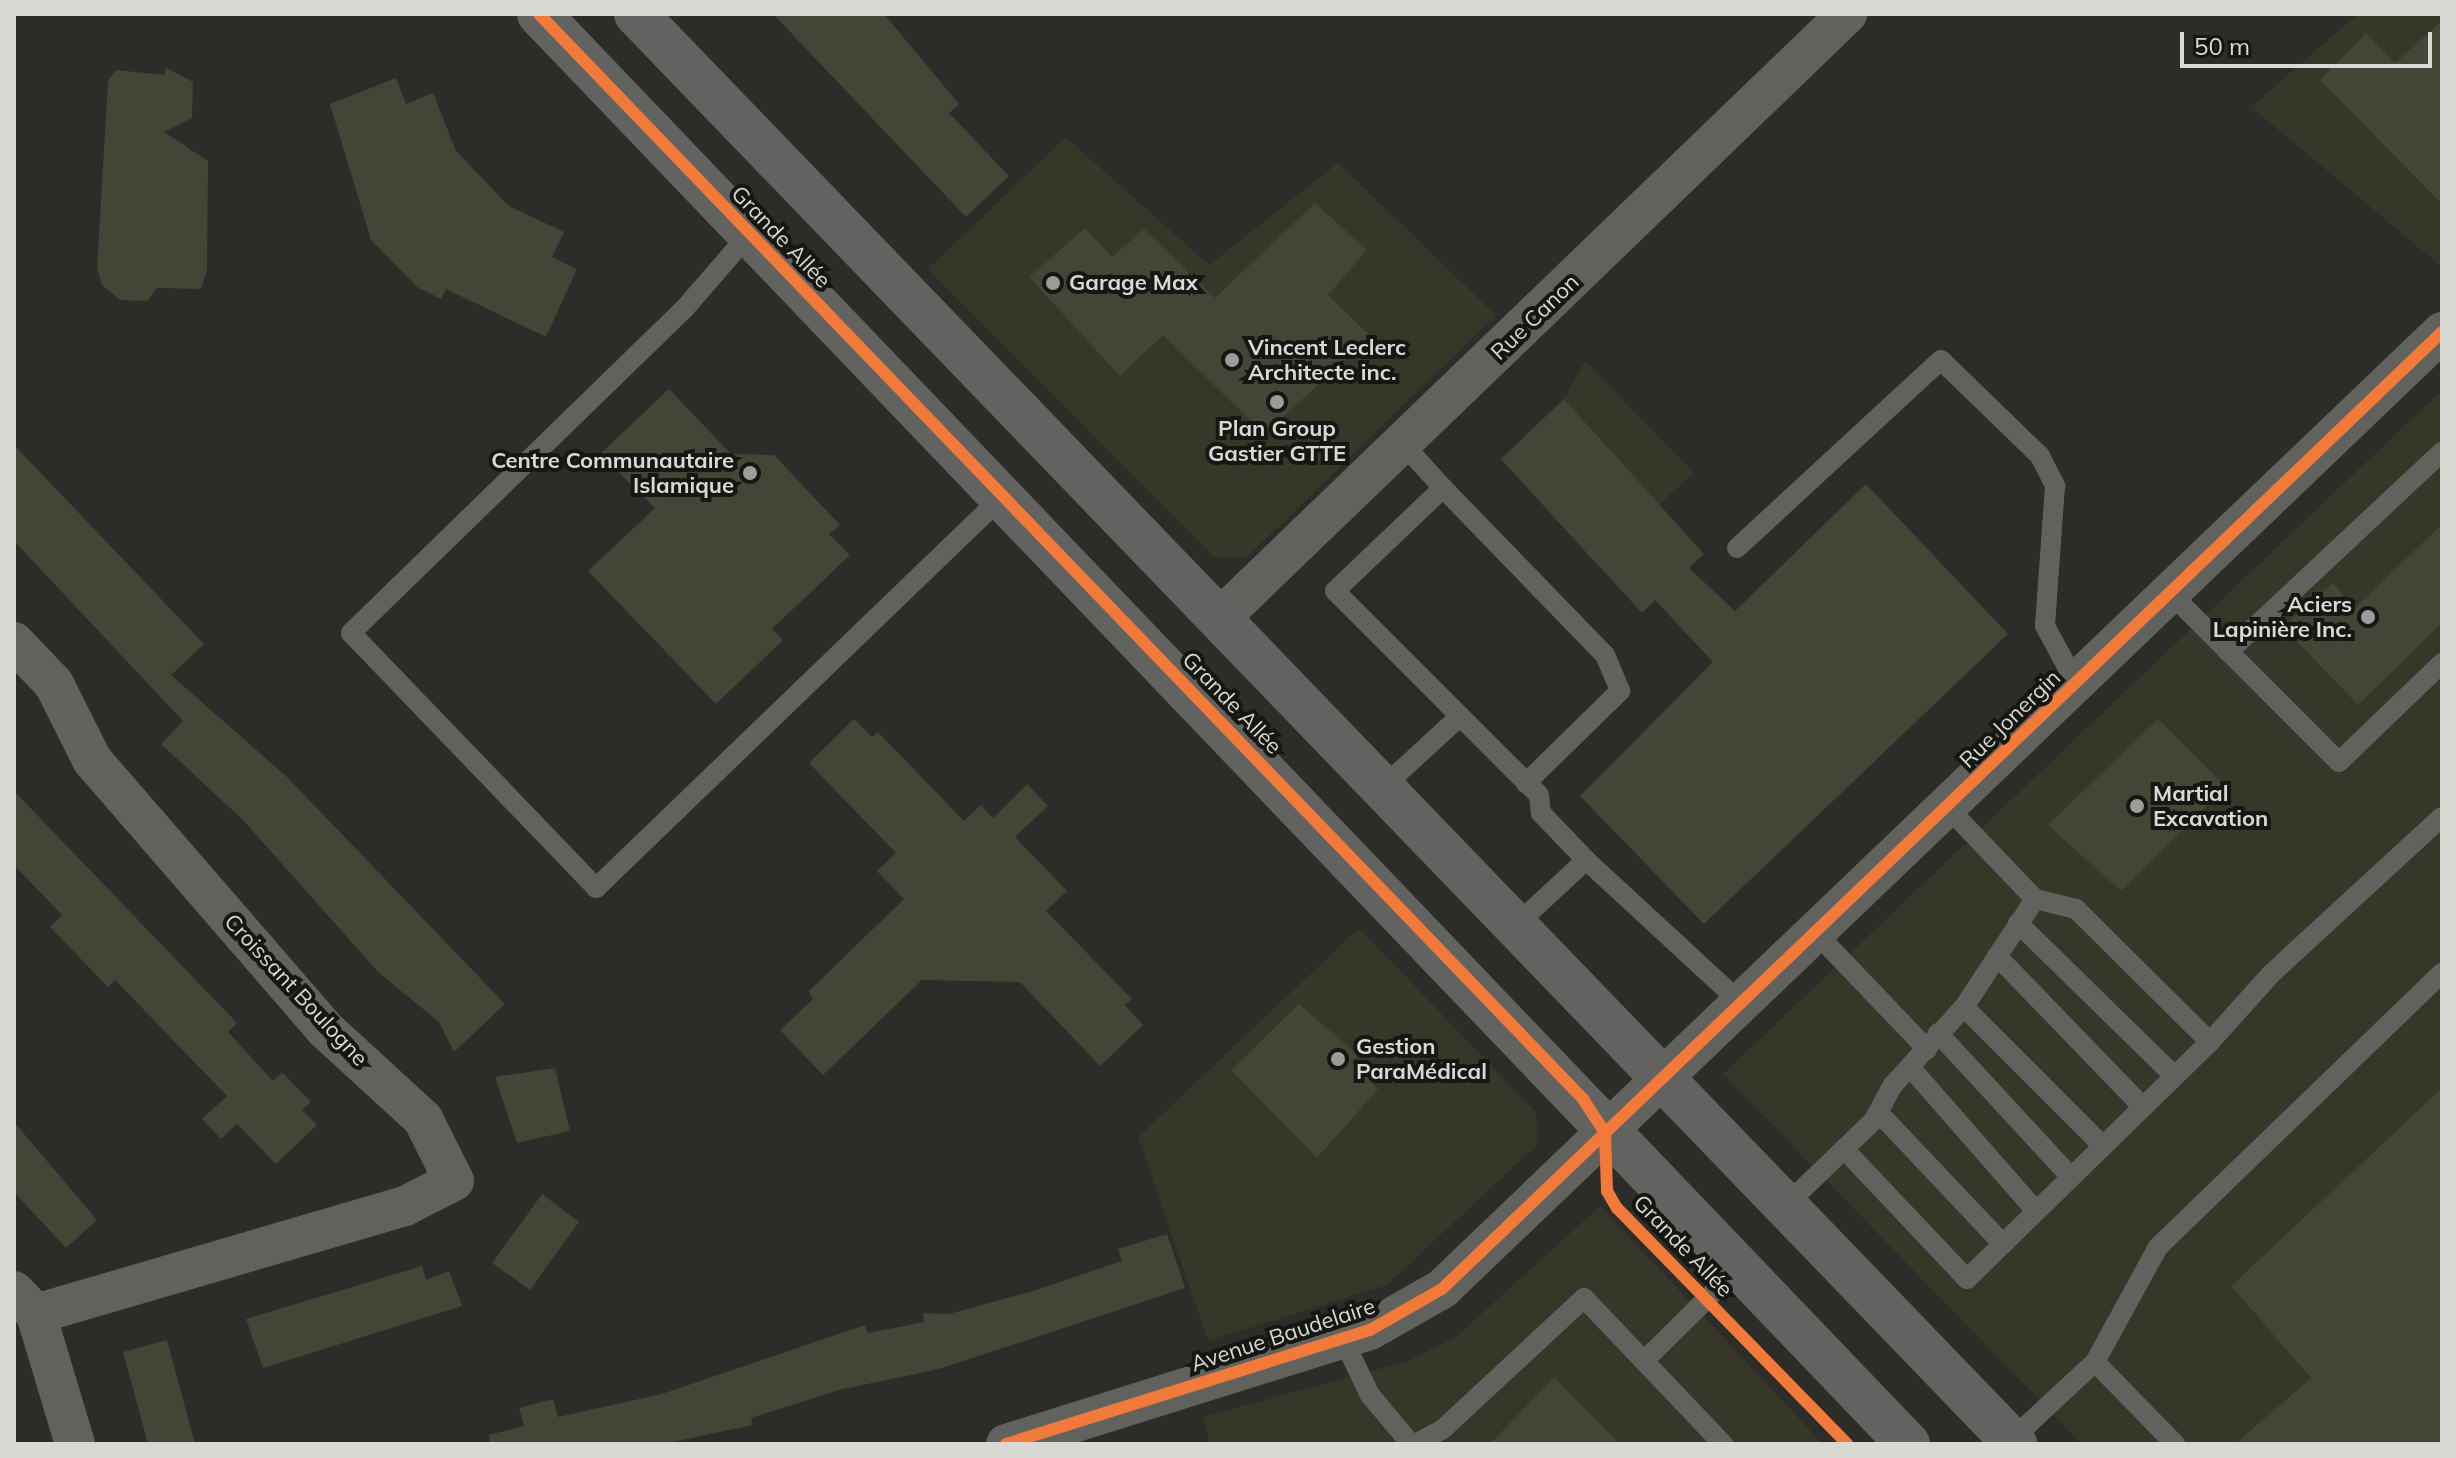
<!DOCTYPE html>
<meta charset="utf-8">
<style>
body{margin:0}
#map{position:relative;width:2456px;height:1458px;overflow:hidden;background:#2c2c28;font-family:Mulish,sans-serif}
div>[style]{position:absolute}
.built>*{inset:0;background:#363629}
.building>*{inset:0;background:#444437}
.service>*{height:20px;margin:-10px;padding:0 10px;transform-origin:10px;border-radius:10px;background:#61615e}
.minor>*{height:40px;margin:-20px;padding:0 20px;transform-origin:20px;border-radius:20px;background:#61615e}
.secondary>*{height:44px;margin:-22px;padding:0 22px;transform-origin:22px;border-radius:22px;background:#626260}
.cycleway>*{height:12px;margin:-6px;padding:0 6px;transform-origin:6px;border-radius:6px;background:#f17a3a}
.dots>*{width:22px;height:22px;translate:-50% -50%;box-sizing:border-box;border:4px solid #161613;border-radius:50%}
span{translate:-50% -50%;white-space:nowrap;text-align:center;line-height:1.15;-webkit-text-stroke:8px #161613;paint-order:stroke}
.street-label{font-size:22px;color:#d9d9d4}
.poi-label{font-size:22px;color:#d9d9d4;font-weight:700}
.left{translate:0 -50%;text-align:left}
.right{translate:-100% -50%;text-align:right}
.frame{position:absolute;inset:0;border:16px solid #d9d9d4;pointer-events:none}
.scale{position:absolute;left:2180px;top:32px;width:252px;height:36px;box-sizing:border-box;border:4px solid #d9d9d4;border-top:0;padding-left:10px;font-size:24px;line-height:28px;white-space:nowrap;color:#d9d9d4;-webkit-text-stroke:6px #161613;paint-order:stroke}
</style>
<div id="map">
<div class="built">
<div style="clip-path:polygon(2358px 14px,2442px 14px,2442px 267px,2251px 107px)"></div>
<div style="clip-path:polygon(1066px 137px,1209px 265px,1338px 163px,1496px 315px,1247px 557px,1214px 557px,928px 269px)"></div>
<div style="clip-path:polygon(1585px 361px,1694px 473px,1594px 562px,1501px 459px,1564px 399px)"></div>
<div style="clip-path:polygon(2442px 390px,2442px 1444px,2082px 1444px,1723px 1074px)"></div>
<div style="clip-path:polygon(1359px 928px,1536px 1112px,1538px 1144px,1387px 1285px,1208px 1341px,1138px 1137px)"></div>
<div style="clip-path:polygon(1600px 1206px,1823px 1444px,1211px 1444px,1202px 1417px,1408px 1361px,1457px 1336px)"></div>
</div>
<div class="building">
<div style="clip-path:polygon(773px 14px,884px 14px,959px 104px,949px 113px,1009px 176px,966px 217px)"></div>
<div style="clip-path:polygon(2442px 21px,2442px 204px,2320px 80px,2366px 33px,2395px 63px)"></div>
<div style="clip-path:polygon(166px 68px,193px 82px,192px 118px,164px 132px,208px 161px,207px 270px,201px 289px,157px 288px,147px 301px,120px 300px,102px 285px,97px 268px,108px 81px,116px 70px,165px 75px)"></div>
<div style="clip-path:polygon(396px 78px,406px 104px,433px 93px,456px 151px,509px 206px,564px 232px,552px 257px,577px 269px,546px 337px,446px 289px,441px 299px,417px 287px,371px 240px,330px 104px)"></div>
<div style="clip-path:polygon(1315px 203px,1367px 250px,1328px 295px,1371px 337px,1264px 434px,1163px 335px,1120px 376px,1029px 277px,1085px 228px,1112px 257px,1144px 229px,1215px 298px)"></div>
<div style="clip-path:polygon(669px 389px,731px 454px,774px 455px,840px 525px,829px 534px,850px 555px,772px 629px,783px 640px,716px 704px,588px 571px,655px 508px,600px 454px)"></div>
<div style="clip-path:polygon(1564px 399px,1704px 554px,1689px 568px,1735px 611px,1866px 484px,2008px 634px,1704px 924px,1580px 796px,1713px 662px,1655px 600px,1642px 613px,1501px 459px)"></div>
<div style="clip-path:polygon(14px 445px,204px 644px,171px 675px,287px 777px,505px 1004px,454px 1052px,439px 1022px,379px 973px,243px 820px,161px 744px,183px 721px,14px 541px)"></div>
<div style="clip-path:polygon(2442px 524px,2442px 623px,2358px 705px,2283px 627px,2333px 583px,2355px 608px)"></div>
<div style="clip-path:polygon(854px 719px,872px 737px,878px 732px,964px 821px,981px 805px,993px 818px,1027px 784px,1048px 806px,1015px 837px,1067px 891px,1046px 911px,1132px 999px,1125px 1005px,1143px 1025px,1100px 1066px,1020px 982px,922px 980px,823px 1075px,780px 1030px,813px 999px,809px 991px,904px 899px,877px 871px,896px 853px,809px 763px)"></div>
<div style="clip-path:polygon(2158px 719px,2226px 787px,2121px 891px,2048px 825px)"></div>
<div style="clip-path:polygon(14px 791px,237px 1023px,228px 1032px,273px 1081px,282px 1072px,311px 1102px,302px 1110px,317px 1125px,276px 1164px,237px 1124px,221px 1139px,202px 1119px,227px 1096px,115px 980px,108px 987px,50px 927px,62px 915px,14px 865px)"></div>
<div style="clip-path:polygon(1299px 1004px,1358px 1055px,1352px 1062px,1378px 1089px,1317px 1158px,1231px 1070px)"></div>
<div style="clip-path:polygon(555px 1068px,570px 1131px,517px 1143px,495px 1077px)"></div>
<div style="clip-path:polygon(2442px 1088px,2442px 1444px,2235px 1444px,2311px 1378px,2231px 1286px)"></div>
<div style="clip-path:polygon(14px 1122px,97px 1220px,66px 1248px,14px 1192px)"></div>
<div style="clip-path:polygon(542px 1194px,579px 1222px,530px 1290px,492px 1263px)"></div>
<div style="clip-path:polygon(1167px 1234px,1185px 1288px,939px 1369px,839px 1390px,751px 1418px,753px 1425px,663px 1444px,490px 1444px,489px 1435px,524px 1426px,519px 1408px,553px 1399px,558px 1417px,662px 1394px,865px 1325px,868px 1333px,924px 1322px,923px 1313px,949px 1314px,1033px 1291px,1122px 1261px,1118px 1249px)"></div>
<div style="clip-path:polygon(422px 1266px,426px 1280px,449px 1271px,462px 1306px,263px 1368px,246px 1319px)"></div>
<div style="clip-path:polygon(167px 1340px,195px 1444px,148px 1444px,123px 1352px)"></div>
<div style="clip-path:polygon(1554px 1377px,1620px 1444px,1490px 1444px)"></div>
</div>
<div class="service">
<div style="left:750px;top:233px;width:99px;rotate:130.9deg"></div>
<div style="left:685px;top:308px;width:466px;rotate:135.8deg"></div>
<div style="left:351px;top:633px;width:354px;rotate:46.1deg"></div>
<div style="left:596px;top:888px;width:566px;rotate:-43.93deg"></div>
<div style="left:1403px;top:444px;width:59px;rotate:47.7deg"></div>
<div style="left:1443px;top:488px;width:149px;rotate:136.4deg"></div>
<div style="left:1335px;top:591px;width:288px;rotate:45deg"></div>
<div style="left:1539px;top:795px;width:18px;rotate:84deg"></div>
<div style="left:1541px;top:813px;width:65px;rotate:46.2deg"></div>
<div style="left:1586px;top:860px;width:212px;rotate:42.7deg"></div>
<div style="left:1443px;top:488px;width:233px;rotate:45.9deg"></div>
<div style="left:1605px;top:655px;width:39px;rotate:67deg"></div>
<div style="left:1620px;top:691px;width:132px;rotate:135.6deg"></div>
<div style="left:1737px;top:548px;width:277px;rotate:-42.7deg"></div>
<div style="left:1941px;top:360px;width:138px;rotate:44.1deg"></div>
<div style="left:2040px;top:456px;width:34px;rotate:63deg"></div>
<div style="left:2055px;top:486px;width:140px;rotate:94.1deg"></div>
<div style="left:2045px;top:626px;width:65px;rotate:61.5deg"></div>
<div style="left:2170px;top:593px;width:239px;rotate:45deg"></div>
<div style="left:2339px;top:762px;width:143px;rotate:-43.9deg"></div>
<div style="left:2228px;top:652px;width:293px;rotate:-43.1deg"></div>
<div style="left:1381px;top:789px;width:105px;rotate:-42.7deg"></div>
<div style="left:2018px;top:923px;width:219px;rotate:44.4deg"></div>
<div style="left:1515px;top:926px;width:97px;rotate:-42.9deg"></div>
<div style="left:1816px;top:933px;width:161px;rotate:46.3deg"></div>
<div style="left:1997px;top:956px;width:210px;rotate:46deg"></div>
<div style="left:1964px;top:1007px;width:197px;rotate:45deg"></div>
<div style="left:1938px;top:1033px;width:196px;rotate:47.3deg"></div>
<div style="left:2210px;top:1042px;width:91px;rotate:-48.1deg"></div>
<div style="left:2271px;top:974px;width:232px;rotate:-42.6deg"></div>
<div style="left:1910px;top:1067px;width:191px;rotate:48.8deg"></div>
<div style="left:1878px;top:1112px;width:182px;rotate:46.6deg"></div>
<div style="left:1844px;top:1149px;width:179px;rotate:46.6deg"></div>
<div style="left:1967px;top:1279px;width:339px;rotate:-44.3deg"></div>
<div style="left:2210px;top:1042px;width:189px;rotate:-135.2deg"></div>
<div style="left:2076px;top:909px;width:42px;rotate:-166.3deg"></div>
<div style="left:2035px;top:899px;width:127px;rotate:-133.7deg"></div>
<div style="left:1785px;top:1206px;width:124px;rotate:-44deg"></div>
<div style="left:1874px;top:1120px;width:40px;rotate:-62deg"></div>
<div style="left:1893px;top:1085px;width:105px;rotate:-47.7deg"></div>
<div style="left:1964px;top:1007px;width:129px;rotate:-56.7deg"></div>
<div style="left:1343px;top:1339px;width:62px;rotate:64.3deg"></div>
<div style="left:1370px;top:1395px;width:64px;rotate:50.1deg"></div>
<div style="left:1644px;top:1361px;width:129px;rotate:-44.7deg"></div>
<div style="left:2095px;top:1362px;width:131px;rotate:-61.3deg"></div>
<div style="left:2158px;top:1247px;width:395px;rotate:-44deg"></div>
<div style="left:2011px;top:1440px;width:115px;rotate:-42.9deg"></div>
<div style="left:2095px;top:1362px;width:115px;rotate:45.7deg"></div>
<div style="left:1415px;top:1444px;width:32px;rotate:-28deg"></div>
<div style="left:1443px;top:1429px;width:192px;rotate:-42.9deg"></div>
<div style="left:1584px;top:1298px;width:202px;rotate:46.4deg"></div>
</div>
<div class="minor">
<div style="left:1220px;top:618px;width:871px;rotate:-43.93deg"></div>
<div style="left:14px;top:642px;width:58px;rotate:46.4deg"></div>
<div style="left:54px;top:684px;width:85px;rotate:63.4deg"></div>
<div style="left:92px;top:760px;width:357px;rotate:49.1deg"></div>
<div style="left:326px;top:1030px;width:132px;rotate:42.5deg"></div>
<div style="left:423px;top:1119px;width:69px;rotate:63.4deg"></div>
<div style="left:454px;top:1181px;width:55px;rotate:153deg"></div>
<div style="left:405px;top:1206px;width:384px;rotate:163.7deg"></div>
<div style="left:14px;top:1291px;width:32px;rotate:46deg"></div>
<div style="left:36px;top:1314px;width:136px;rotate:73.3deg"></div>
<div style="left:1006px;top:1444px;width:381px;rotate:-17.4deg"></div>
<div style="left:1370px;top:1330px;width:83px;rotate:-29.7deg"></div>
<div style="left:1442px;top:1289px;width:1384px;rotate:-43.74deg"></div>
</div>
<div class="secondary">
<div style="left:539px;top:14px;width:1980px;rotate:46.25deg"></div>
<div style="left:636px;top:14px;width:1987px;rotate:46.04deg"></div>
</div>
<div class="cycleway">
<div style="left:539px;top:14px;width:1506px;rotate:46.1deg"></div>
<div style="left:1583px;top:1099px;width:40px;rotate:57.1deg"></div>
<div style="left:1605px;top:1133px;width:58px;rotate:88deg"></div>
<div style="left:1607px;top:1191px;width:20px;rotate:60deg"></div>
<div style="left:1617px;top:1208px;width:330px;rotate:45.7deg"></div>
<div style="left:1006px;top:1444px;width:381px;rotate:-17.4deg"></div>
<div style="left:1370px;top:1330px;width:83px;rotate:-29.7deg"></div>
<div style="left:1442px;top:1289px;width:1384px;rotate:-43.74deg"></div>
</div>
<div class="dots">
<div style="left:1053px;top:283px;background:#9c9c98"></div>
<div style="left:1232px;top:360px;background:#9c9c98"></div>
<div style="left:1277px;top:402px;background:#9c9c98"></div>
<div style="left:750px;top:473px;background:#9c9c98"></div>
<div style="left:2368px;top:617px;background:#9c9c98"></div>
<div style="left:2137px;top:806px;background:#9c9c98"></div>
<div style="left:1338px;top:1059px;background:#9c9c98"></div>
</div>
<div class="street-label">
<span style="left:781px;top:237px;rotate:46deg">Grande Allée</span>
<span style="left:1535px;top:317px;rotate:-44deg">Rue Canon</span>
<span style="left:1232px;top:703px;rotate:46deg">Grande Allée</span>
<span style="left:2010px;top:719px;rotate:-44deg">Rue Jonergin</span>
<span style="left:296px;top:990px;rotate:47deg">Croissant Boulogne</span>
<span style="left:1683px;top:1246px;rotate:46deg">Grande Allée</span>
<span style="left:1283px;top:1335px;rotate:-18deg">Avenue Baudelaire</span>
</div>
<div class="poi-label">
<span class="left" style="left:1069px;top:283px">Garage Max</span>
<span class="left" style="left:1248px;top:360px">Vincent Leclerc<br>Architecte inc.</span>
<span style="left:1277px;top:441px">Plan Group<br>Gastier GTTE</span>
<span class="right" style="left:734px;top:473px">Centre Communautaire<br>Islamique</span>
<span class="right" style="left:2352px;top:617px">Aciers<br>Lapinière Inc.</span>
<span class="left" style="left:2153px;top:806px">Martial<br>Excavation</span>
<span class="left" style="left:1356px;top:1059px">Gestion<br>ParaMédical</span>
</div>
<div class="frame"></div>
<div class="scale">50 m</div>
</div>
